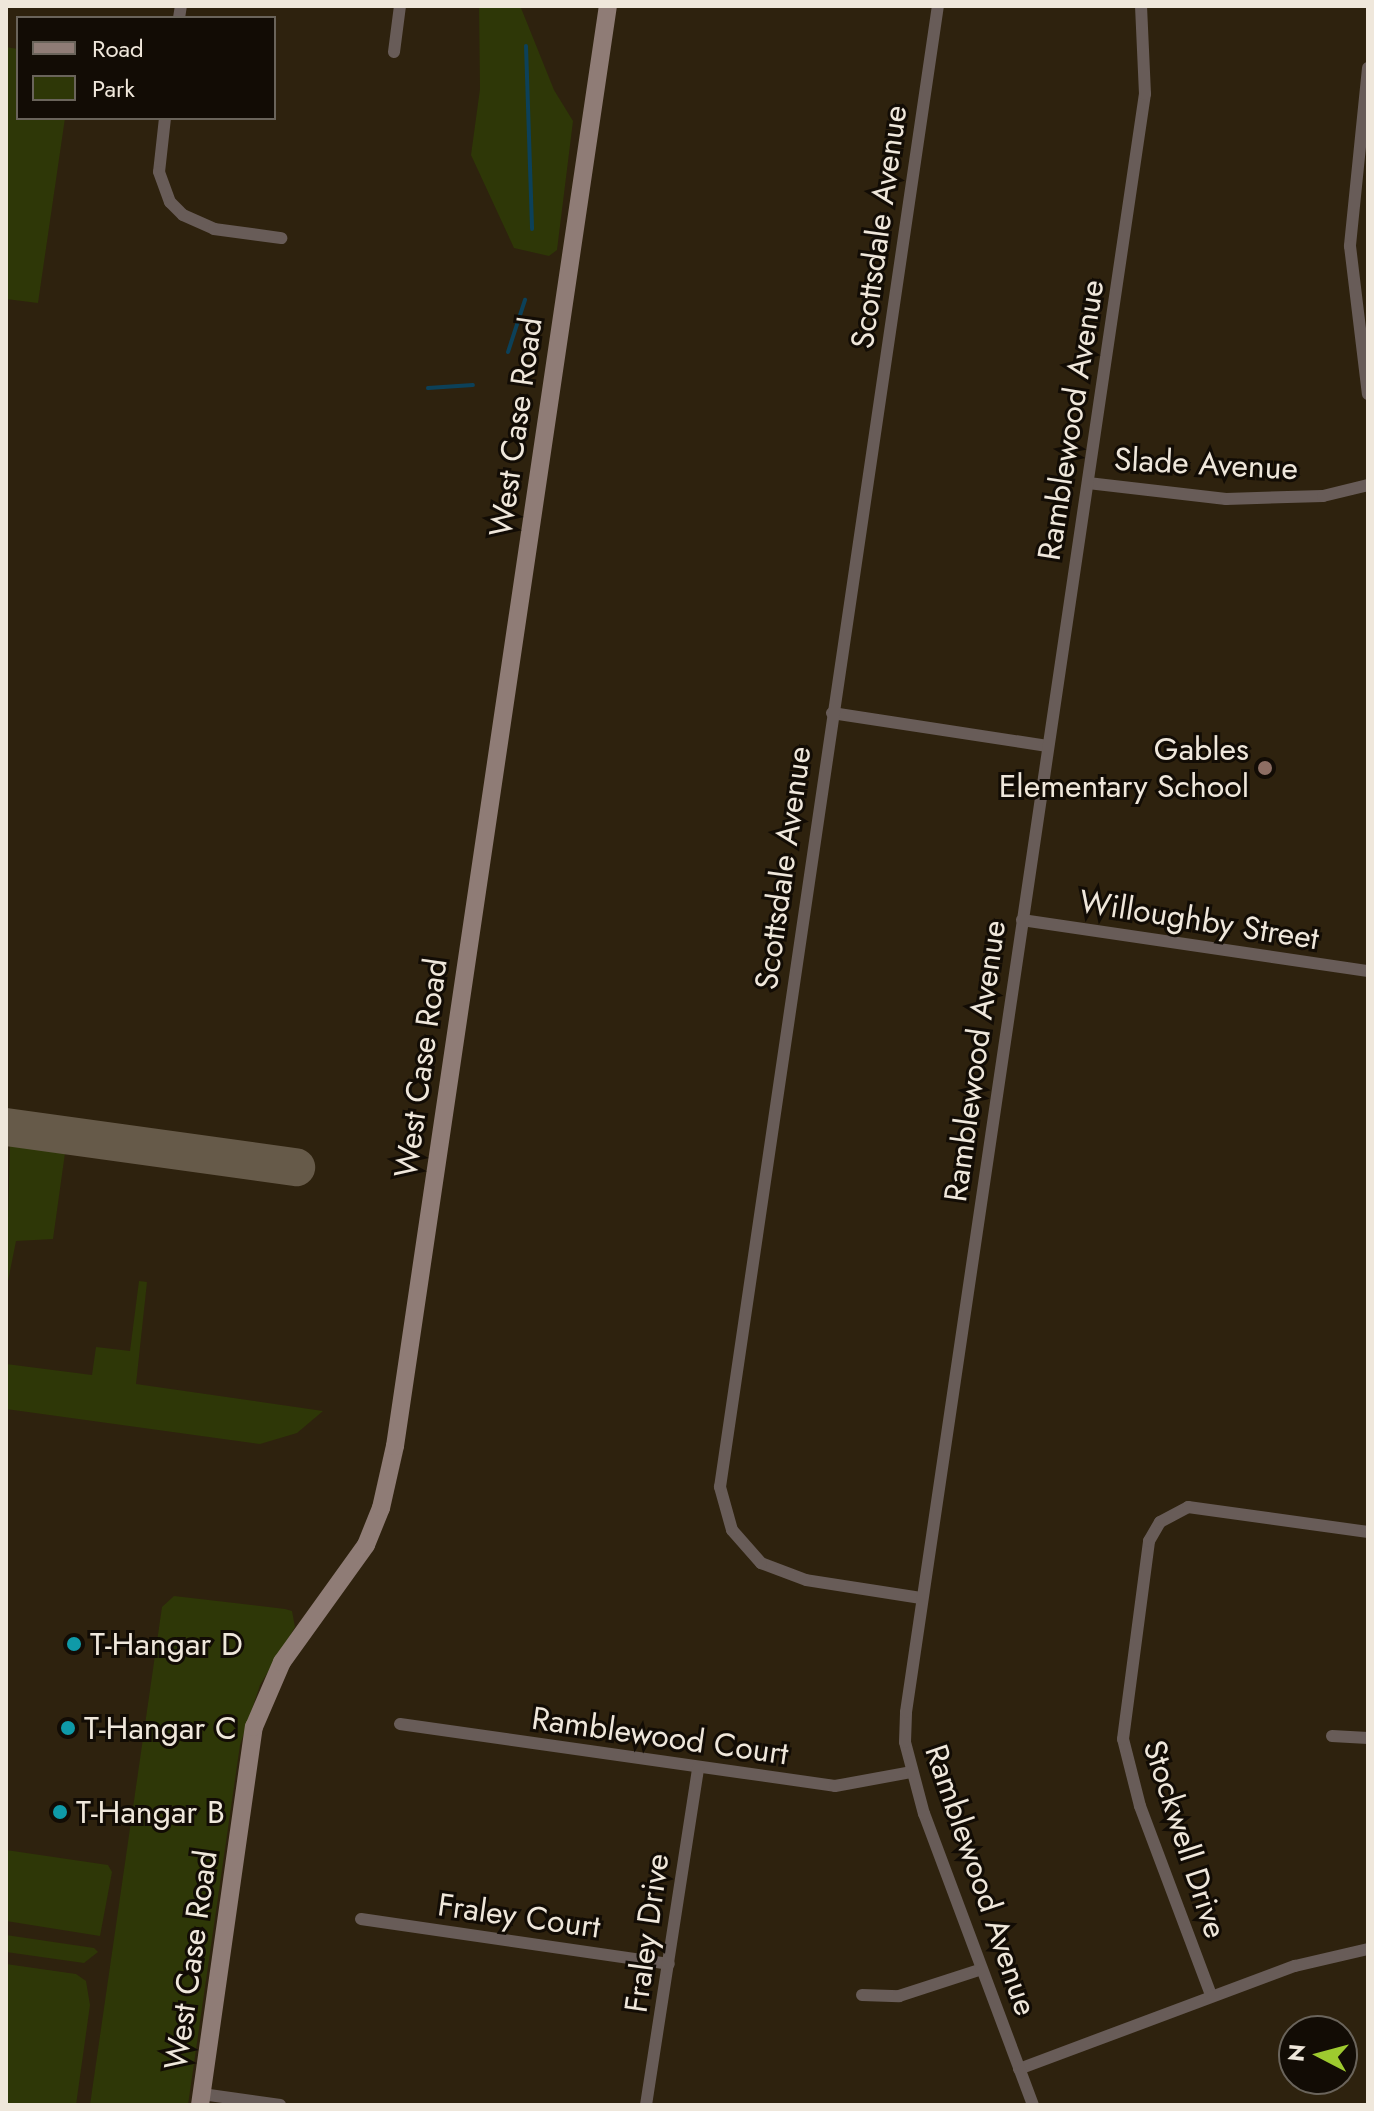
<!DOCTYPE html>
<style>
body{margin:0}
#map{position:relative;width:1374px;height:2111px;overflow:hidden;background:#2e220e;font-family:Jost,sans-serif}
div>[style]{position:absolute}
.green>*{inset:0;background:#2e3707}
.stream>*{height:4px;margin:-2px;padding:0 2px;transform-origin:2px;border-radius:2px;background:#0c4159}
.taxiway>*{height:38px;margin:-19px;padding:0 19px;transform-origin:19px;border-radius:19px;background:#665a49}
.minor>*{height:12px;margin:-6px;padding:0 6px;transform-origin:6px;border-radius:6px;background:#685c58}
.secondary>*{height:18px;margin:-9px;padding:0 9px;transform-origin:9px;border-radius:9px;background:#8f7c76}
.dots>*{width:22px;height:22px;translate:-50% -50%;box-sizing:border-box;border:4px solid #120c05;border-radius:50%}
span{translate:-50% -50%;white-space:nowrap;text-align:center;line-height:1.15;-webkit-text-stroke:6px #120c05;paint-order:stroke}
.street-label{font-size:32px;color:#efe7db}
.poi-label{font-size:32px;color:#efe7db}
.right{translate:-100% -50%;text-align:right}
.left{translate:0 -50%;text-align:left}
.frame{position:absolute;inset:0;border:8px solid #efe7db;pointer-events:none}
.legend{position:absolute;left:16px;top:16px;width:260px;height:104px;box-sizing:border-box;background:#120c05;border:2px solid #6a645b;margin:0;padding:10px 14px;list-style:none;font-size:24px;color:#efe7db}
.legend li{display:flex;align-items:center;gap:16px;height:40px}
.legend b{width:40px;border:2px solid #6a645b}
.north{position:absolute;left:1278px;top:2015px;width:80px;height:80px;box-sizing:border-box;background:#120c05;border:2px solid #6a645b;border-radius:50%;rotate:276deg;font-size:22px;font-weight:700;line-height:32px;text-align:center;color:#efe7db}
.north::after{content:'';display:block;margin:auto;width:28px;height:36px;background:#9eca2f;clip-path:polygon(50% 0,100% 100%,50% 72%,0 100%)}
</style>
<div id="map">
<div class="green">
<div style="clip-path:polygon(479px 6px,521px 8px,554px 90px,573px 121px,557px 250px,549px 256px,514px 248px,471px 155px,480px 89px)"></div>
<div style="clip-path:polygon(6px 47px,18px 49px,18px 118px,65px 118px,38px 303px,6px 299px)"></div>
<div style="clip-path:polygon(10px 1145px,65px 1153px,53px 1239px,16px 1241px,6px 1291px)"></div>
<div style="clip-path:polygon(139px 1281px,147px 1282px,136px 1384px,323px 1411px,297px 1433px,260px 1444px,6px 1409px,6px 1364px,92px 1375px,96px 1347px,130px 1351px)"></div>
<div style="clip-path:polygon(174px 1596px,285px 1609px,292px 1611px,295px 1627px,260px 1685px,240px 1745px,188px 2105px,90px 2105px,162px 1607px)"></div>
<div style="clip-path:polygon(6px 1850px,108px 1865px,112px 1872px,100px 1936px,6px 1921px)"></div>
<div style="clip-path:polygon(6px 1935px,94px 1948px,98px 1952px,84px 1963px,6px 1952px)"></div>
<div style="clip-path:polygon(6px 1964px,76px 1974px,86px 1981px,90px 2005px,76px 2105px,6px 2105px)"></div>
</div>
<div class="stream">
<div style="left:526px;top:46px;width:183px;rotate:88.1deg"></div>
<div style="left:508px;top:352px;width:55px;rotate:-71.9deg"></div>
<div style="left:428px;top:388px;width:45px;rotate:-3.8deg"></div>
</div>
<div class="taxiway">
<div style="left:6px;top:1127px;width:293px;rotate:7.9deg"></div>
</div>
<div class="minor">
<div style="left:179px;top:18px;width:12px;rotate:-81deg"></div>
<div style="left:394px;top:52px;width:46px;rotate:-82.6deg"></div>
<div style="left:1368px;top:68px;width:179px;rotate:95.8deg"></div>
<div style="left:1350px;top:246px;width:149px;rotate:83.1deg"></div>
<div style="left:165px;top:118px;width:54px;rotate:96.3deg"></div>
<div style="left:159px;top:172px;width:32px;rotate:70deg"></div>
<div style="left:170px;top:202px;width:18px;rotate:45deg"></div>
<div style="left:183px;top:215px;width:34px;rotate:24deg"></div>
<div style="left:214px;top:229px;width:68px;rotate:7.7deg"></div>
<div style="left:1088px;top:483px;width:139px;rotate:6.6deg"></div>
<div style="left:1226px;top:499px;width:97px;rotate:-1.8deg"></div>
<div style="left:1323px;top:496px;width:46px;rotate:-13.7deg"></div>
<div style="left:832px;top:713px;width:218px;rotate:8.7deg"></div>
<div style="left:1022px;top:920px;width:350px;rotate:8.4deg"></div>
<div style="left:921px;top:1598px;width:116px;rotate:-171.1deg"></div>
<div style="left:806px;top:1580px;width:48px;rotate:-159.3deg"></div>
<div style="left:761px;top:1563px;width:44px;rotate:-131.3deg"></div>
<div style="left:732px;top:1530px;width:45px;rotate:-105.6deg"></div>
<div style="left:720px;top:1487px;width:1497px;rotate:-81.63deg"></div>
<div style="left:400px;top:1724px;width:439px;rotate:8.1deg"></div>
<div style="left:835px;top:1786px;width:77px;rotate:-10.4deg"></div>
<div style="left:1332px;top:1736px;width:36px;rotate:3deg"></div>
<div style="left:361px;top:1919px;width:311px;rotate:8.3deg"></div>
<div style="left:862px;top:1995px;width:37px;rotate:2deg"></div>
<div style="left:899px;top:1996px;width:87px;rotate:-18deg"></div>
<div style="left:1211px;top:1995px;width:202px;rotate:-110.6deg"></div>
<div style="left:1140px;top:1806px;width:69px;rotate:-104.2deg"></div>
<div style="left:1123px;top:1739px;width:200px;rotate:-82.5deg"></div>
<div style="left:1149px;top:1541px;width:22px;rotate:-60deg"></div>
<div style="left:1160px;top:1522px;width:32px;rotate:-28deg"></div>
<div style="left:1188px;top:1507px;width:182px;rotate:7.9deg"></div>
<div style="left:1019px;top:2069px;width:295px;rotate:-20.5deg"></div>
<div style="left:1295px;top:1966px;width:75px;rotate:-13.1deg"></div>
<div style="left:202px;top:2094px;width:79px;rotate:8deg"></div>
<div style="left:646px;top:2105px;width:341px;rotate:-81.2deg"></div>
<div style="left:1033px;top:2105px;width:311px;rotate:-110.5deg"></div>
<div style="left:924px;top:1814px;width:74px;rotate:-104.8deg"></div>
<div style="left:905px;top:1742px;width:30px;rotate:-88deg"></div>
<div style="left:906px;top:1712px;width:1636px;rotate:-81.6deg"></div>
<div style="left:1145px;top:94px;width:88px;rotate:-92.6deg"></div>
</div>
<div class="secondary">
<div style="left:200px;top:2105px;width:382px;rotate:-81.9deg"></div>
<div style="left:254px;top:1727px;width:71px;rotate:-66.7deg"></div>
<div style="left:282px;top:1662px;width:144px;rotate:-54.3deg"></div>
<div style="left:366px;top:1545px;width:40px;rotate:-68deg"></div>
<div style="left:381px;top:1508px;width:64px;rotate:-77.3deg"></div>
<div style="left:395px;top:1446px;width:1456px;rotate:-81.59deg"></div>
</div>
<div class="dots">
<div style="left:1265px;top:768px;background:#8d6e63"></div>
<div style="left:74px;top:1644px;background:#0f9aa8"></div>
<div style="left:68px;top:1728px;background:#0f9aa8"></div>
<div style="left:60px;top:1812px;background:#0f9aa8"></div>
</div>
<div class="street-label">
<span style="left:879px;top:227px;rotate:-82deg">Scottsdale Avenue</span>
<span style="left:1071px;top:420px;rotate:-81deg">Ramblewood Avenue</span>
<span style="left:516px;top:427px;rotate:-82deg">West Case Road</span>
<span style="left:1206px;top:464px;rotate:3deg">Slade Avenue</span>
<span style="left:783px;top:868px;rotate:-82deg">Scottsdale Avenue</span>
<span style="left:1199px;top:920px;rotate:9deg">Willoughby Street</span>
<span style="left:975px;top:1061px;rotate:-82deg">Ramblewood Avenue</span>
<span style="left:421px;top:1068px;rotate:-82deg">West Case Road</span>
<span style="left:660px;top:1736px;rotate:8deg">Ramblewood Court</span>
<span style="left:1185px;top:1839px;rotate:72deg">Stockwell Drive</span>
<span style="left:981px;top:1880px;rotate:71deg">Ramblewood Avenue</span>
<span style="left:519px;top:1916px;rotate:8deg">Fraley Court</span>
<span style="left:647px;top:1933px;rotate:-82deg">Fraley Drive</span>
<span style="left:191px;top:1960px;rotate:-82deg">West Case Road</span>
</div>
<div class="poi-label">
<span class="right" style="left:1249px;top:768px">Gables<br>Elementary School</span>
<span class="left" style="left:90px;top:1644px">T-Hangar D</span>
<span class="left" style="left:84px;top:1728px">T-Hangar C</span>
<span class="left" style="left:76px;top:1812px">T-Hangar B</span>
</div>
<div class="frame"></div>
<ul class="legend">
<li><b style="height:10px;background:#8f7c76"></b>Road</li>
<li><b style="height:22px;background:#2e3707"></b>Park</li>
</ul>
<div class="north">N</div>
</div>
